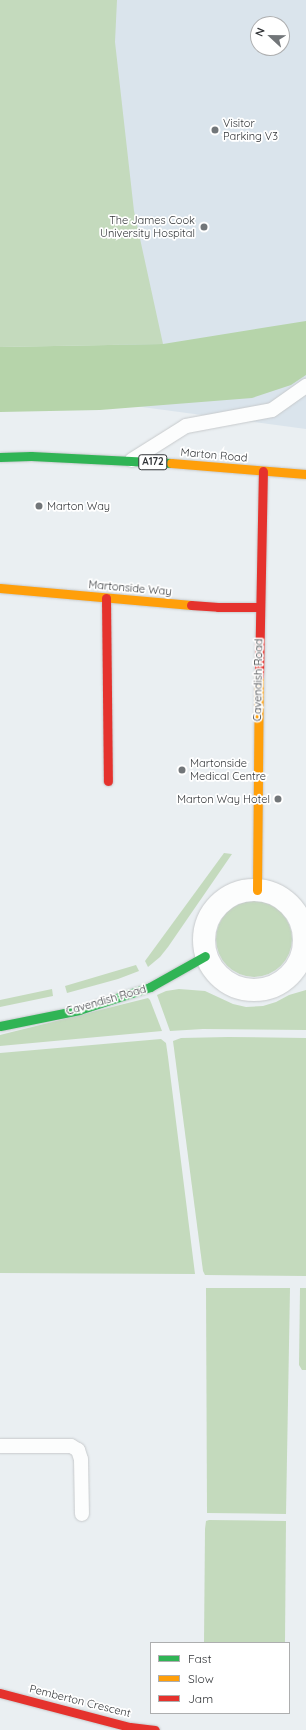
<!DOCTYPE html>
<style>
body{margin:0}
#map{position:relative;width:306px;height:1730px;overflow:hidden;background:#eaeff2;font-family:Quicksand,sans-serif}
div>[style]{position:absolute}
.built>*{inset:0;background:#dae4ec}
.green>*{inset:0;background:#c4dabd}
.round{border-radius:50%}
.forest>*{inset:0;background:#b6d4aa}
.roads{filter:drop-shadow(0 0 1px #c7cacc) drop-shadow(0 0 1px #c7cacc)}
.lane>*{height:14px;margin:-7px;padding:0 7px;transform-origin:7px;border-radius:7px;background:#fcfdfd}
.street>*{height:22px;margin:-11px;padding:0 11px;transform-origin:11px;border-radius:11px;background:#fcfdfd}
.street>.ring{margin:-11px;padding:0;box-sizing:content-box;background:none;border:22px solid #fcfdfd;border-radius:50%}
.fast>*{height:9px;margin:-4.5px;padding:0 4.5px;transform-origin:4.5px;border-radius:4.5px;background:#30b455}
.slow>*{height:9px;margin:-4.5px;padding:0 4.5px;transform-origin:4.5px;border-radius:4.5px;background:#ff9f0a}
.jam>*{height:9px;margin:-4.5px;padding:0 4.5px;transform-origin:4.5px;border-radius:4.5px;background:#e5322d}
.dots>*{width:11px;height:11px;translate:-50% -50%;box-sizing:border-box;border:2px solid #fff;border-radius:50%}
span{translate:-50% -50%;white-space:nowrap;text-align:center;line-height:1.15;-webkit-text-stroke:3.5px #fff;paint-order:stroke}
.shield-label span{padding:1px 3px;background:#fff;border:1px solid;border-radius:3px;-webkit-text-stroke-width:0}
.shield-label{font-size:10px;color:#323538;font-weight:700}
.poi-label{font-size:11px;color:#323538}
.left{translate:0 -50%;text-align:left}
.right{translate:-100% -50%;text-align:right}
.street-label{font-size:11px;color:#323538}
.legend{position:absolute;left:150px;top:1642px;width:140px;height:72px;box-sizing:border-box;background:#fff;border:1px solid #adaeaf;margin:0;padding:5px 7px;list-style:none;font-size:12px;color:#323538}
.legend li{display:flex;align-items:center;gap:8px;height:20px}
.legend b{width:20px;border:1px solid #adaeaf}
.north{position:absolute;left:250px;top:16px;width:40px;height:40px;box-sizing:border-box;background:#fff;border:1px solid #adaeaf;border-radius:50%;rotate:292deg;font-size:11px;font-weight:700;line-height:16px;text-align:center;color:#323538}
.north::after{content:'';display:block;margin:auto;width:14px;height:18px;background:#727679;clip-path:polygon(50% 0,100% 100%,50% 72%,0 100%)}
</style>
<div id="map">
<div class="built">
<div style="clip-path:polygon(evenodd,73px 0,306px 0,306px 429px,127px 405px,73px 0,258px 24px,282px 24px,282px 48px,258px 48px,258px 24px)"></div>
</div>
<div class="green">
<div style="clip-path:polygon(0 0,117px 0,115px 42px,134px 211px,163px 344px,0 347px)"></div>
<div style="clip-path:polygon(224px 853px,232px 854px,168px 947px,160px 957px,148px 967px,145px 961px)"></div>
<div class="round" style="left:216px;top:901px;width:76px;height:76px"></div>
<div style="clip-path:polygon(136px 965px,139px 971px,118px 979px,67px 993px,65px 986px)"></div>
<div style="clip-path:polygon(52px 989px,53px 996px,0 1007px,0 1000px)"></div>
<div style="clip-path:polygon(179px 989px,205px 991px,233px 1004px,246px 1007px,263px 1006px,276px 1002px,289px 995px,306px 990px,306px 1030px,203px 1029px,170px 1031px,157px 995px,166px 991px)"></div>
<div style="clip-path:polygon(148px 998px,150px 1000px,162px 1031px,0 1046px,0 1035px)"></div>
<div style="clip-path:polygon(228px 1037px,306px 1038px,306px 1276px,205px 1275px,203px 1271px,173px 1041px,181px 1038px)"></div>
<div style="clip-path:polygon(161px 1039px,166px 1043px,168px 1057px,195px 1274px,0 1273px,0 1053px)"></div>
<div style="clip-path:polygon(206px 1288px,290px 1288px,286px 1514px,207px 1513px)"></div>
<div style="clip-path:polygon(300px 1288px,306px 1288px,306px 1370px,302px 1370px,299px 1365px)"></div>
<div style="clip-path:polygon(209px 1520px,286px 1521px,285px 1643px,204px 1643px,205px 1529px,206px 1521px)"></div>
</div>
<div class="forest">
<div style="clip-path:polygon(306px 321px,306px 375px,291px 385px,252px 398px,100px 410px,0 412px,0 347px,163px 344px)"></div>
</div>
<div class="roads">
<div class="lane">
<div style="left:132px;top:460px;width:64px;rotate:-32.2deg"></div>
<div style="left:186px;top:426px;width:87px;rotate:-10.5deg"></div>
<div style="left:272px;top:410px;width:42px;rotate:-35.2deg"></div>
<div style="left:0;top:1446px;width:71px"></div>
<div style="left:71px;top:1446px;width:8px;rotate:30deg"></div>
<div style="left:78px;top:1450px;width:9px;rotate:72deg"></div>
<div style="left:81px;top:1459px;width:55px;rotate:89deg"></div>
</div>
<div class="street">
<div class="ring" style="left:204px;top:890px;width:78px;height:78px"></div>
</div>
<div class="fast">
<div style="left:0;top:457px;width:31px;rotate:-2deg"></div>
<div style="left:31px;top:456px;width:140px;rotate:2.9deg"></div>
<div style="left:0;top:1026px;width:81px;rotate:-11.4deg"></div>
<div style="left:79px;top:1010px;width:75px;rotate:-17.9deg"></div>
<div style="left:150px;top:987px;width:63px;rotate:-29.4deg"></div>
</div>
<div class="slow">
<div style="left:171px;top:463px;width:135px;rotate:4.7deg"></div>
<div style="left:0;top:588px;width:192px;rotate:5.1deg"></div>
<div style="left:257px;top:890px;width:214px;rotate:-89.5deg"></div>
</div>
<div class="jam">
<div style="left:106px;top:598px;width:183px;rotate:89.4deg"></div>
<div style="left:191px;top:605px;width:27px;rotate:4deg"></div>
<div style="left:218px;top:607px;width:41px"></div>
<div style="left:259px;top:676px;width:205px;rotate:-88.9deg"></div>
<div style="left:0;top:1693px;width:134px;rotate:14.7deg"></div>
<div style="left:130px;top:1727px;width:25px;rotate:7deg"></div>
</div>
</div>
<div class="dots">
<div style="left:215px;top:130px;background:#727679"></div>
<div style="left:204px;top:227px;background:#727679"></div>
<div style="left:39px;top:506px;background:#727679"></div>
<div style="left:182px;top:770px;background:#727679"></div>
<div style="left:278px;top:799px;background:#727679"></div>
</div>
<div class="shield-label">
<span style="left:153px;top:462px">A172</span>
</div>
<div class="poi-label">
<span class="left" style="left:223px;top:130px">Visitor<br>Parking V3</span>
<span class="right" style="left:195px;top:227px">The James Cook<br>University Hospital</span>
<span class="left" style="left:47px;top:506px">Marton Way</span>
<span class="left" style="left:190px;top:770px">Martonside<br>Medical Centre</span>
<span class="right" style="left:270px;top:799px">Marton Way Hotel</span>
</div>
<div class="street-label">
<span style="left:214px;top:455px;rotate:5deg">Marton Road</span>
<span style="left:130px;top:588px;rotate:5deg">Martonside Way</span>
<span style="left:258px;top:680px;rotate:-89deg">Cavendish Road</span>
<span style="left:106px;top:1000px;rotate:-16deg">Cavendish Road</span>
<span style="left:80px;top:1701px;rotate:14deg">Pemberton Crescent</span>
</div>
<ul class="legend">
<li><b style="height:5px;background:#30b455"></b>Fast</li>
<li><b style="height:5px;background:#ff9f0a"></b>Slow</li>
<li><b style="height:5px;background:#e5322d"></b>Jam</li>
</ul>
<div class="north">N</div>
</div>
